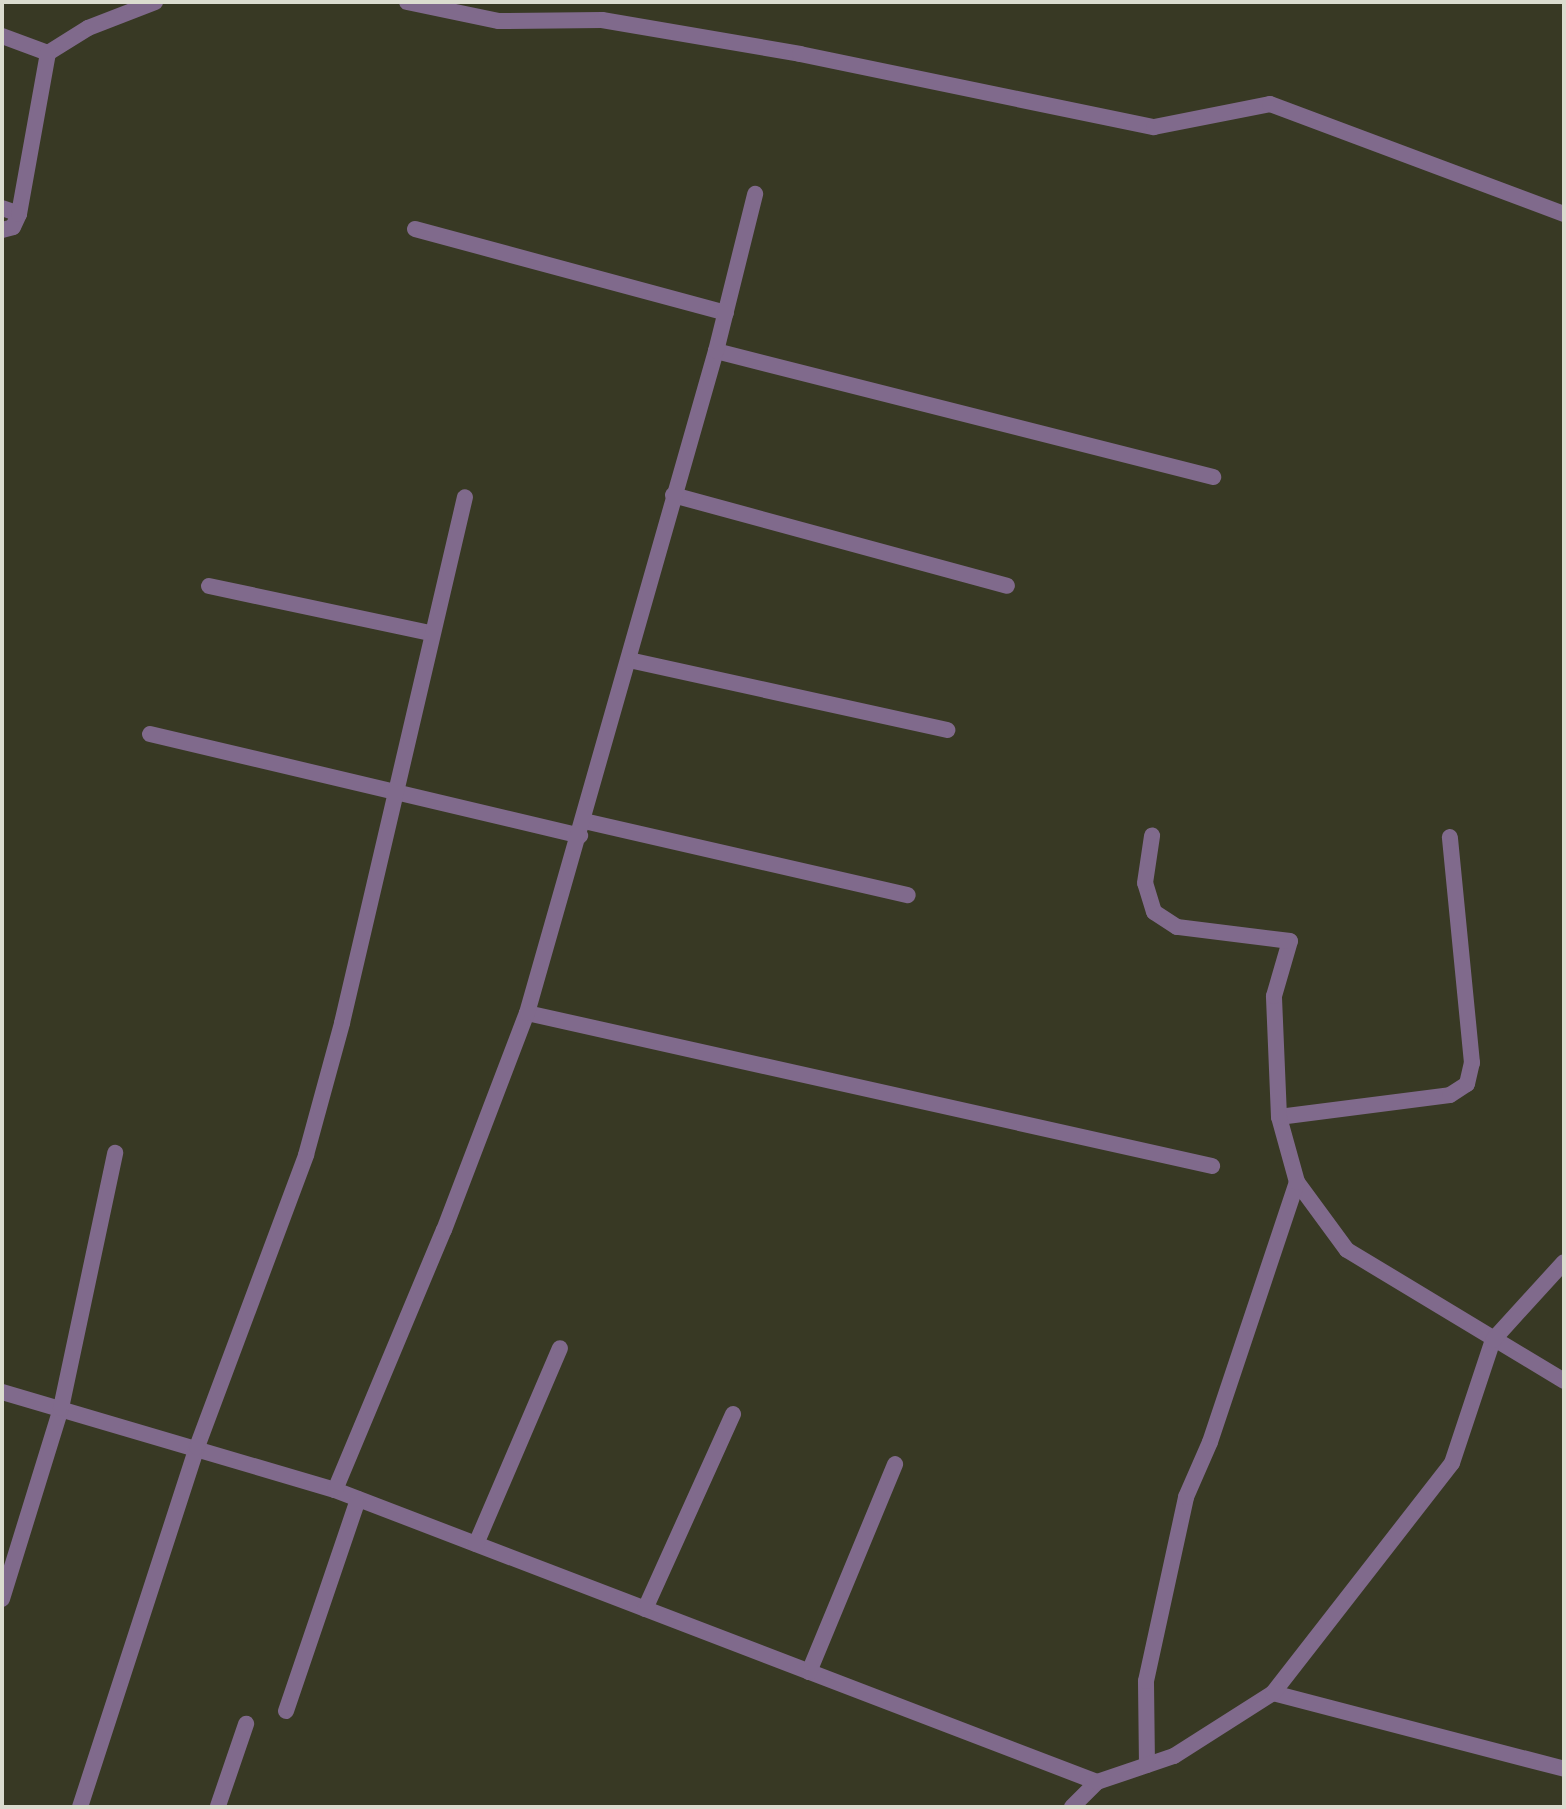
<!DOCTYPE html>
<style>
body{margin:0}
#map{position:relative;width:1566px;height:1809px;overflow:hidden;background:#383924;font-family:"IBM Plex Sans",sans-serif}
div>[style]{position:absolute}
.street>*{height:16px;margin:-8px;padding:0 8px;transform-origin:8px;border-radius:8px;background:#806a8c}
span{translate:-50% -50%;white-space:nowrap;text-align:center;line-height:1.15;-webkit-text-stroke:6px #1f2016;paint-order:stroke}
.frame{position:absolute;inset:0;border:4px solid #dbdccf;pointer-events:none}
</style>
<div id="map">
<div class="street">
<div style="left:407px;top:2px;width:94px;rotate:11.7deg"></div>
<div style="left:499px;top:21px;width:103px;rotate:-0.6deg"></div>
<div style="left:602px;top:20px;width:201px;rotate:9.7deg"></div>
<div style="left:800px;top:54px;width:361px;rotate:11.7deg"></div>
<div style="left:1154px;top:127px;width:118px;rotate:-11.2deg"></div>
<div style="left:1270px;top:104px;width:314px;rotate:20.5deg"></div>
<div style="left:2px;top:36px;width:49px;rotate:20.3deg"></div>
<div style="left:48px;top:53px;width:47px;rotate:-32deg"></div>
<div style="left:88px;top:28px;width:72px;rotate:-21.2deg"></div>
<div style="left:2px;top:208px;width:18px;rotate:19deg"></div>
<div style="left:415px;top:229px;width:322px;rotate:15.1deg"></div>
<div style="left:2px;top:230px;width:11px;rotate:-15deg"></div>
<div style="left:13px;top:227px;width:14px;rotate:-65deg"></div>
<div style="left:19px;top:214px;width:164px;rotate:-79.8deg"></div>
<div style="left:716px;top:351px;width:513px;rotate:14.23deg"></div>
<div style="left:673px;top:495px;width:346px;rotate:15.2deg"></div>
<div style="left:209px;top:586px;width:226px;rotate:12deg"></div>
<div style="left:629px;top:660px;width:326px;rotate:12.4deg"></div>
<div style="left:150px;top:734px;width:442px;rotate:13.3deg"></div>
<div style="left:584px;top:821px;width:332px;rotate:12.9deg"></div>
<div style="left:527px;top:1013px;width:702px;rotate:12.59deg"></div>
<div style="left:1279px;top:1117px;width:172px;rotate:-7.3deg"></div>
<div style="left:1450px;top:1095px;width:20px;rotate:-33deg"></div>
<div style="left:1467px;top:1084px;width:22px;rotate:-77deg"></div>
<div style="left:1472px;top:1063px;width:227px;rotate:-95.6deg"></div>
<div style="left:1297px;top:1182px;width:84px;rotate:53.7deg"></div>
<div style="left:1347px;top:1250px;width:253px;rotate:31.1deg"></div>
<div style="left:2px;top:1392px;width:347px;rotate:16.4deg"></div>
<div style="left:335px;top:1490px;width:816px;rotate:20.97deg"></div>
<div style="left:335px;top:1490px;width:282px;rotate:-67.3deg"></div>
<div style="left:444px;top:1230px;width:232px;rotate:-69.1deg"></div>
<div style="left:527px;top:1013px;width:688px;rotate:-74.07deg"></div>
<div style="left:716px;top:351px;width:162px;rotate:-76deg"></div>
<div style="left:476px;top:1544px;width:213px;rotate:-66.8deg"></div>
<div style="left:2px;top:1599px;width:200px;rotate:-72.8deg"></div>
<div style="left:61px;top:1408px;width:261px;rotate:-78deg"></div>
<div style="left:645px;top:1609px;width:214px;rotate:-65.7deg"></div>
<div style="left:809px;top:1672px;width:225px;rotate:-67.5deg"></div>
<div style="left:1273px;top:1693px;width:301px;rotate:14.6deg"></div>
<div style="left:286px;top:1711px;width:224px;rotate:-71.2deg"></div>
<div style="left:1147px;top:1765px;width:84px;rotate:-90.7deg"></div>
<div style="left:1146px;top:1681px;width:188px;rotate:-77.7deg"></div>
<div style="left:1186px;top:1497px;width:60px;rotate:-66.4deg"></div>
<div style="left:1210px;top:1442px;width:274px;rotate:-71.5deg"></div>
<div style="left:1297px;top:1182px;width:67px;rotate:-105.5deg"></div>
<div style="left:1279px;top:1117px;width:121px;rotate:-92.4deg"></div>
<div style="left:1274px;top:996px;width:57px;rotate:-73.8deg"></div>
<div style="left:1290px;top:941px;width:114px;rotate:-172.9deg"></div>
<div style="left:1177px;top:927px;width:27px;rotate:-147deg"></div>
<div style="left:1154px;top:912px;width:30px;rotate:-107deg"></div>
<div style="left:1145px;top:883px;width:48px;rotate:-81.5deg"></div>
<div style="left:218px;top:1806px;width:87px;rotate:-71.1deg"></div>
<div style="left:80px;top:1807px;width:379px;rotate:-72deg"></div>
<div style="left:197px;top:1447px;width:312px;rotate:-69.5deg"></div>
<div style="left:306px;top:1155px;width:137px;rotate:-74.7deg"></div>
<div style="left:342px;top:1023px;width:540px;rotate:-76.84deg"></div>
<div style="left:1072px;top:1807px;width:35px;rotate:-45deg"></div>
<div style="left:1097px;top:1782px;width:81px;rotate:-18.7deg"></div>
<div style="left:1174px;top:1756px;width:117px;rotate:-32.5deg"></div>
<div style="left:1273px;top:1693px;width:291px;rotate:-52.1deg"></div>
<div style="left:1452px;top:1463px;width:130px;rotate:-71.6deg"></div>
<div style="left:1493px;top:1340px;width:105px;rotate:-47.7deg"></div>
</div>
<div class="frame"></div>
</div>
